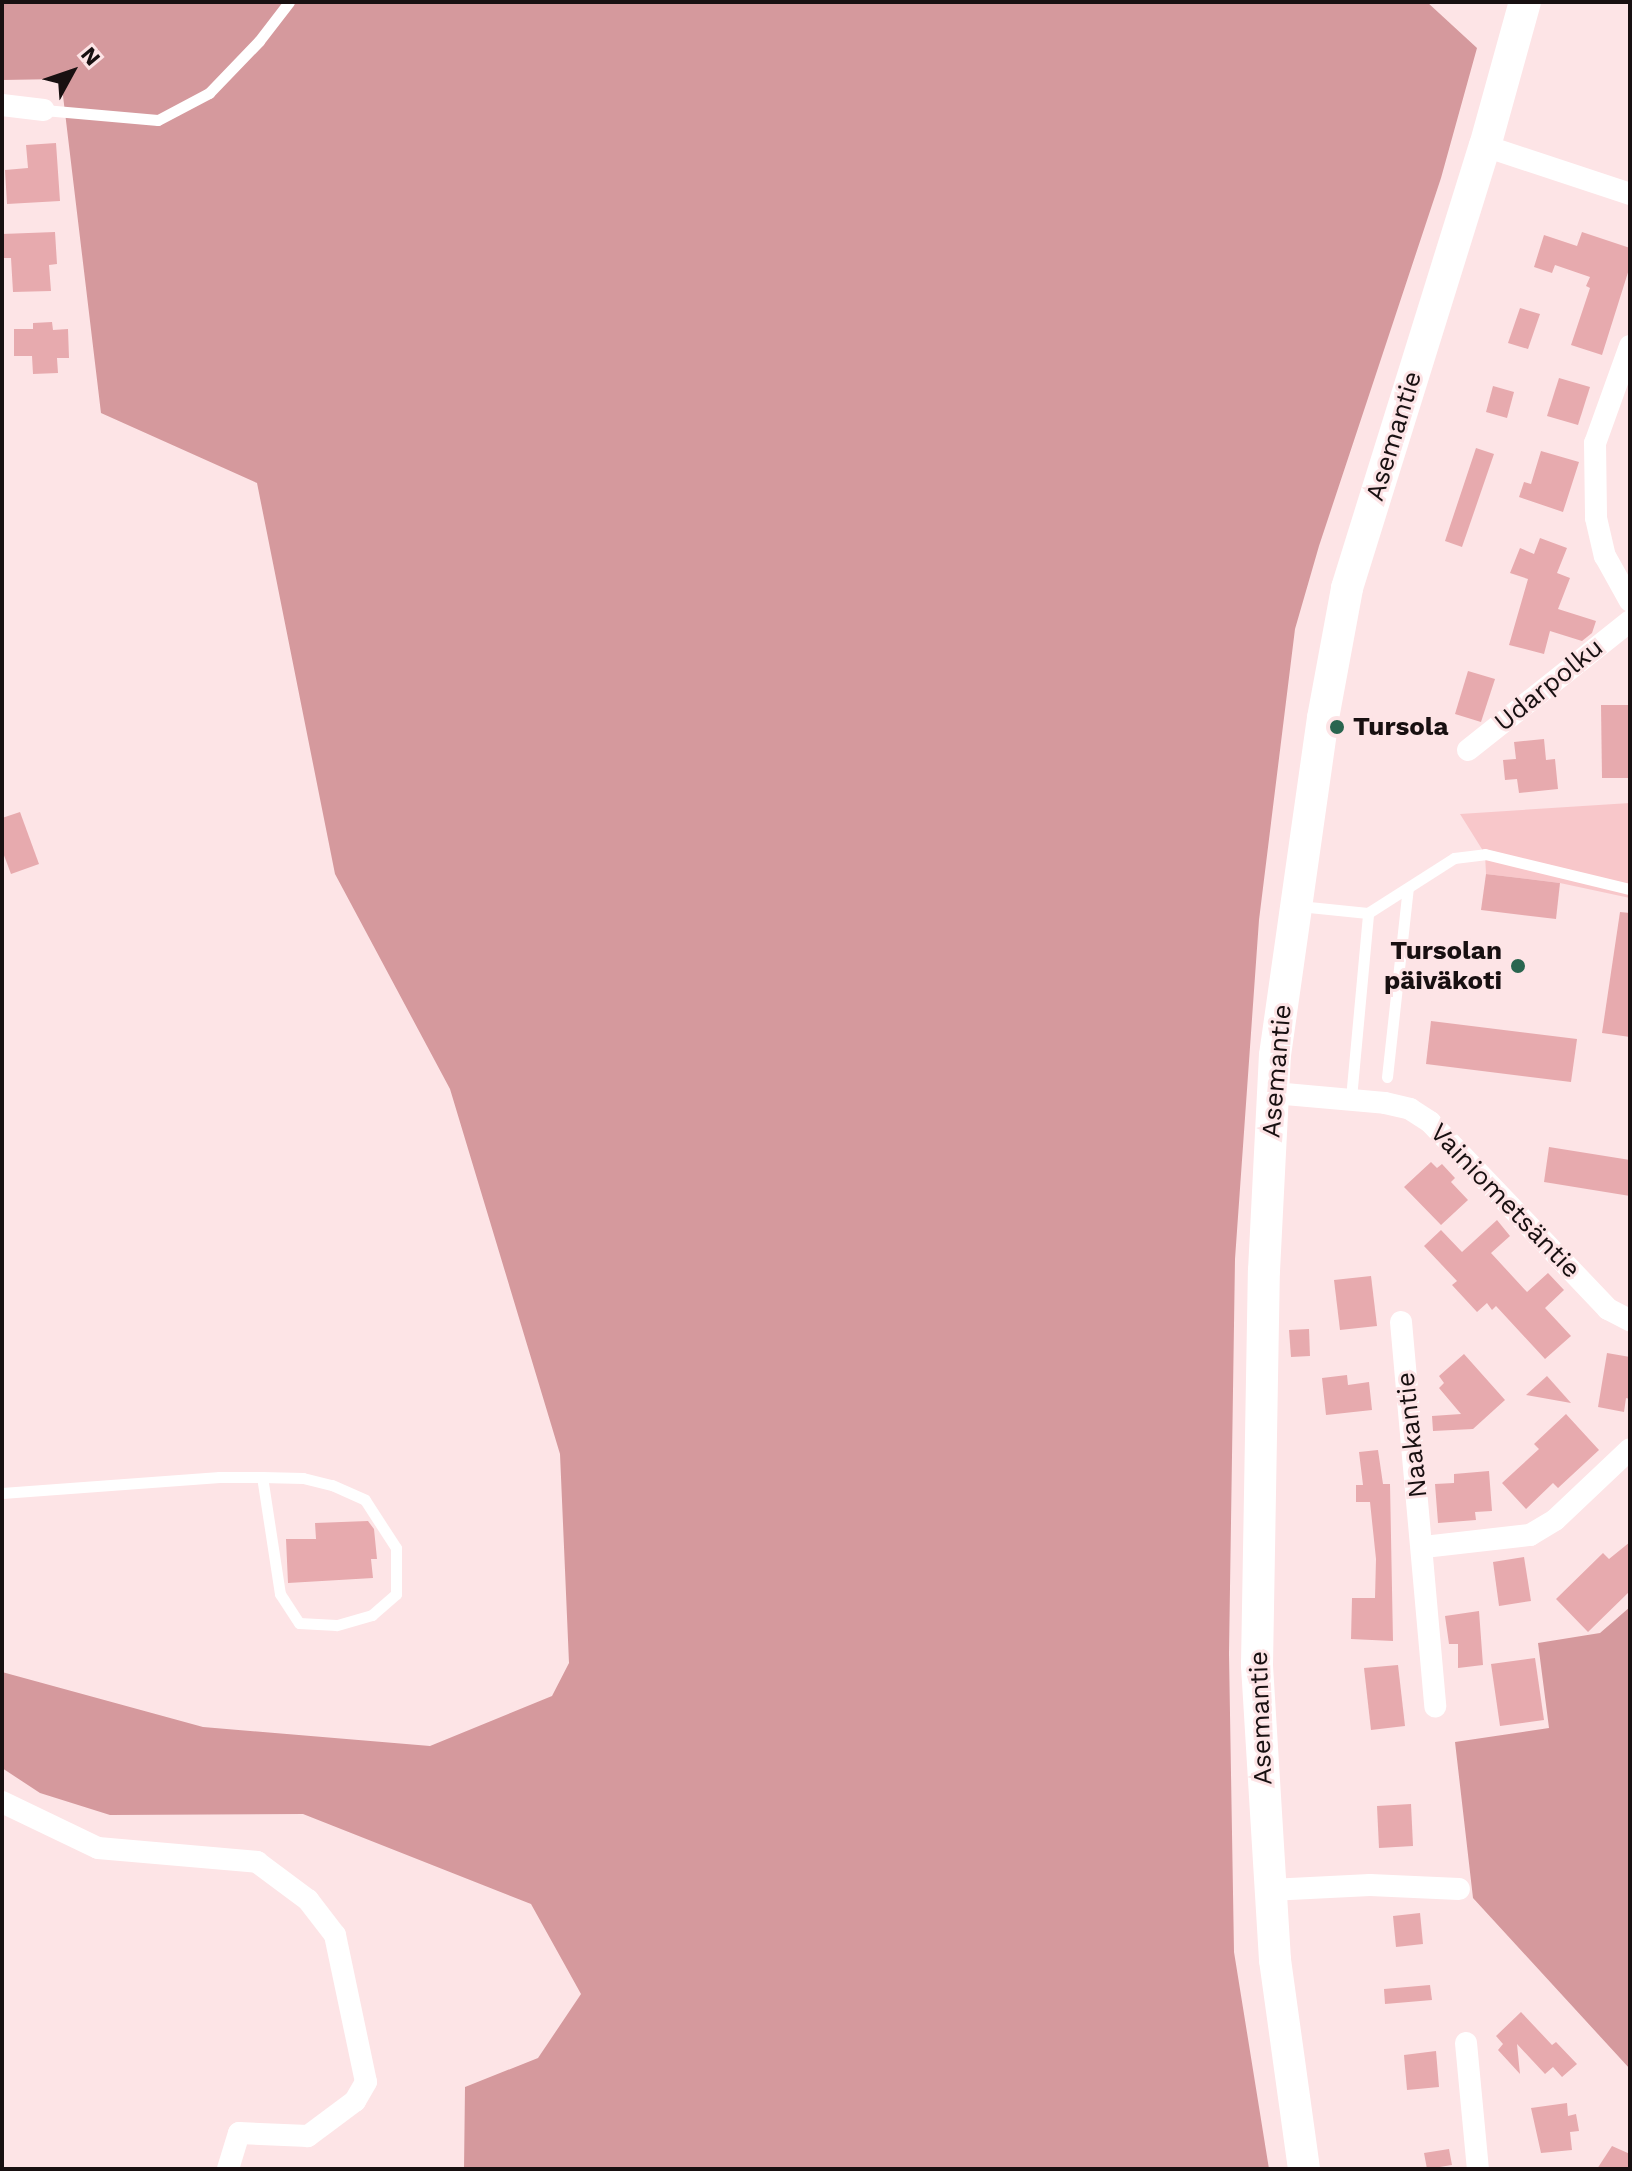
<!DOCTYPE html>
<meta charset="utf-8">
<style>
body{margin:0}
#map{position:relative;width:1632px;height:2171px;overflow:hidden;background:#fde4e6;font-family:"Work Sans",sans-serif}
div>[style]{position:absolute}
.green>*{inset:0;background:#f8c7ca}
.forest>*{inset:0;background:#d5999d}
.building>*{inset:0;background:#e7aaae}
.service>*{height:11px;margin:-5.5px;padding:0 5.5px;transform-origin:5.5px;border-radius:5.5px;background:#fff}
.minor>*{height:22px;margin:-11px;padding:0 11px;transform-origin:11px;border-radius:11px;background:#fff}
.secondary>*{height:32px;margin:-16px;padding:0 16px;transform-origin:16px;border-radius:16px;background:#fff}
.dots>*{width:22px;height:22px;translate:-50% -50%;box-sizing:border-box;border:4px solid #fde4e6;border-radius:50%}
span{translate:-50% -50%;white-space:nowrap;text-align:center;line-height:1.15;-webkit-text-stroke:6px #fde4e6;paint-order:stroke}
.street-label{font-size:26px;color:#181011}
.poi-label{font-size:26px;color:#181011;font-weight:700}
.left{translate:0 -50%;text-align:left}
.right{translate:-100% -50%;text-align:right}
.frame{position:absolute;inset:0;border:4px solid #181011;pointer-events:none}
.north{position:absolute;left:32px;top:32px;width:80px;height:80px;-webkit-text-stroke:6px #fde4e6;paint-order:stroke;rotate:50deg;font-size:22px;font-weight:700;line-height:32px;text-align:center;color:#181011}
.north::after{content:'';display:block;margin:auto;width:28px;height:36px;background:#181011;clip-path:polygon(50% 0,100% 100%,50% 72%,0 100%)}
</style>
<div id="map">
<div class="green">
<div style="clip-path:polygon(1630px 803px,1630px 898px,1560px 883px,1486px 874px,1485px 854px,1460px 814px)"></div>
</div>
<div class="forest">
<div style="clip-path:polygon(2px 2px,1427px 2px,1477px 48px,1441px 178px,1319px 546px,1295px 629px,1259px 920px,1235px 1259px,1229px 1654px,1234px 1952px,1269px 2169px,464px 2169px,465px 2087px,538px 2058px,581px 1994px,531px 1904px,303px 1814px,110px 1815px,40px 1793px,2px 1768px,2px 1672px,203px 1727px,430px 1746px,552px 1696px,569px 1663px,560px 1454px,450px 1089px,335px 874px,257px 483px,101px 413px,61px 79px,2px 80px)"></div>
<div style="clip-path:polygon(1630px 1607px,1630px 2069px,1473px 1898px,1455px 1742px,1549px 1728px,1538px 1643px,1600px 1633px)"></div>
</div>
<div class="building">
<div style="clip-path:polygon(56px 143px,60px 201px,7px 204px,5px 170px,28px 168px,26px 145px)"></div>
<div style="clip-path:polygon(55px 232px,57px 264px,49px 265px,51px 291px,13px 292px,11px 258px,3px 258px,2px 234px)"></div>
<div style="clip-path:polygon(1582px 232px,1630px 248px,1630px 266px,1602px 355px,1571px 345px,1590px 288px,1586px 286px,1590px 277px,1555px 265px,1552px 273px,1534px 267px,1544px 235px,1577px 246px)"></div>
<div style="clip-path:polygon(1520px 308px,1540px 314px,1528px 349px,1508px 343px)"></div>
<div style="clip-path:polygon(52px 322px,53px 330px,68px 329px,69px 358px,57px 358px,58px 373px,33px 374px,32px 356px,14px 356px,14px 329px,33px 329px,33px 323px)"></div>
<div style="clip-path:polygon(1559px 378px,1590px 387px,1578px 425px,1547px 416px)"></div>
<div style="clip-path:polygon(1493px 386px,1514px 392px,1507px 418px,1486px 412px)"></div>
<div style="clip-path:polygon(1476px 448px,1494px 454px,1462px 547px,1445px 541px)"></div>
<div style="clip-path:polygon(1541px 451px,1579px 462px,1563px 512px,1519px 497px,1524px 482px,1531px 484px)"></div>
<div style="clip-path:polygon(1540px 538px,1567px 548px,1557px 573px,1570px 578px,1558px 609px,1596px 621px,1592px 633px,1582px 641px,1550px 631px,1544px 654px,1509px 645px,1528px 579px,1510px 573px,1520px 548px,1534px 554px)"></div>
<div style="clip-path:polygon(1468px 671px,1495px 679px,1481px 722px,1455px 714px)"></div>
<div style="clip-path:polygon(1601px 705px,1630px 705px,1630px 778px,1602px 778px)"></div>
<div style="clip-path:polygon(1544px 739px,1546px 760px,1555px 759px,1558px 789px,1519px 793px,1517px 779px,1505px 780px,1503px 760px,1516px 759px,1514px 742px)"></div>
<div style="clip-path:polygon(20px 812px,39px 864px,11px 874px,2px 850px,2px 818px)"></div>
<div style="clip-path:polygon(1486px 874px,1560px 883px,1556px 919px,1481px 910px)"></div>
<div style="clip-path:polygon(1620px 912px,1630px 913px,1630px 1037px,1602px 1033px)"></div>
<div style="clip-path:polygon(1431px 1021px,1577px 1039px,1571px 1082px,1426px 1064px)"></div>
<div style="clip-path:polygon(1549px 1147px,1630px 1160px,1630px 1196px,1544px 1182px)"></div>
<div style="clip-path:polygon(1431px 1162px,1437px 1168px,1442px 1164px,1455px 1178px,1451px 1182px,1468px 1200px,1441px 1225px,1404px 1187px)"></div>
<div style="clip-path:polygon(1497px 1220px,1510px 1236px,1491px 1253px,1527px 1292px,1548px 1273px,1564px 1290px,1545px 1308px,1571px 1336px,1545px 1359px,1496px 1306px,1492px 1310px,1487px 1303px,1477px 1312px,1452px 1285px,1457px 1281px,1424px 1246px,1441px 1230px,1462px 1252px)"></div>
<div style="clip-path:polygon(1371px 1276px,1377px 1326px,1340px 1330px,1334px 1280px)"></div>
<div style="clip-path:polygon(1309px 1329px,1310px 1356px,1291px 1357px,1289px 1330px)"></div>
<div style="clip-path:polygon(1607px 1353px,1630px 1357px,1630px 1399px,1626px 1398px,1624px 1412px,1598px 1407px)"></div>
<div style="clip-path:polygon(1464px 1354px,1505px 1400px,1473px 1429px,1433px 1431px,1432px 1416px,1461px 1414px,1439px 1388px,1444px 1383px,1439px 1376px)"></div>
<div style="clip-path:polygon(1347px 1375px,1348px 1385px,1369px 1382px,1372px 1410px,1326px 1415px,1322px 1378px)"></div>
<div style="clip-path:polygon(1547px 1376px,1571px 1403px,1526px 1395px)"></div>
<div style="clip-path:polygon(1566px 1414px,1599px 1450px,1558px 1488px,1553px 1483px,1526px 1509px,1502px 1483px,1539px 1449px,1534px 1444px)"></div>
<div style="clip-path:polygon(1378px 1450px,1383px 1484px,1390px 1484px,1393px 1641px,1351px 1639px,1352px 1598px,1375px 1598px,1376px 1559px,1370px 1502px,1356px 1502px,1356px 1485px,1363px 1485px,1359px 1452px)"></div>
<div style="clip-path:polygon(1489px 1471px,1492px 1511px,1475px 1512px,1476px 1520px,1438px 1523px,1435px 1484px,1454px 1483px,1454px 1474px)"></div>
<div style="clip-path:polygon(368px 1521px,374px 1529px,377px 1559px,371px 1559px,373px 1578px,288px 1583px,286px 1539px,316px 1539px,315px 1523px)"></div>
<div style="clip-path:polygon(1630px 1542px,1630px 1591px,1588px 1632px,1556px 1599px,1603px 1553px,1609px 1559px)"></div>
<div style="clip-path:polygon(1524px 1557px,1531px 1601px,1499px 1606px,1493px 1562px)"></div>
<div style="clip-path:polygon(1479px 1611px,1483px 1665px,1458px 1668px,1458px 1644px,1449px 1644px,1445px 1616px)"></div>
<div style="clip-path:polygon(1535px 1658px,1544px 1720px,1500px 1726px,1491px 1664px)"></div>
<div style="clip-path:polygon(1398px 1665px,1405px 1726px,1371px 1730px,1364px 1668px)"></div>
<div style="clip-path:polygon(1411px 1804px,1413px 1846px,1379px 1848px,1377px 1806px)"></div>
<div style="clip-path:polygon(1420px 1913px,1423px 1944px,1396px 1947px,1393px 1916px)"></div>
<div style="clip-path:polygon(1430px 1985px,1432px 2000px,1385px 2004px,1384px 1989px)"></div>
<div style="clip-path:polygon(1521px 2012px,1552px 2045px,1556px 2042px,1577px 2064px,1562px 2077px,1553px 2067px,1545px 2074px,1517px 2044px,1520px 2074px,1498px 2050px,1503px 2044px,1496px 2036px)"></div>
<div style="clip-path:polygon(1436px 2051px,1439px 2087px,1407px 2090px,1404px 2055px)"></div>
<div style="clip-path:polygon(1567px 2103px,1568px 2116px,1576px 2114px,1579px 2131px,1570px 2132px,1572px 2150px,1541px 2153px,1531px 2108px)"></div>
<div style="clip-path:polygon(1612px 2146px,1630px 2154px,1630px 2169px,1597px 2169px)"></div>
<div style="clip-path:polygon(1449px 2149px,1452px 2165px,1427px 2169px,1424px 2153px)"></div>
</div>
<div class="service">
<div style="left:44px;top:110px;width:114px;rotate:5deg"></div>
<div style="left:158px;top:120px;width:58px;rotate:-27.9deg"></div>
<div style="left:209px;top:93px;width:72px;rotate:-46.1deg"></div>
<div style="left:259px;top:41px;width:49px;rotate:-52.4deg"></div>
<div style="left:1299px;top:906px;width:69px;rotate:5.8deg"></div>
<div style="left:1368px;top:913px;width:102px;rotate:-32.6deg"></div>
<div style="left:1454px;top:858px;width:31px;rotate:-7deg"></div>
<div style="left:1485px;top:854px;width:149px;rotate:13.6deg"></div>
<div style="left:1387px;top:1077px;width:190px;rotate:-83.7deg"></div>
<div style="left:1351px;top:1098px;width:186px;rotate:-84.7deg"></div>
<div style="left:2px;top:1493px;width:218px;rotate:-4.2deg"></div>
<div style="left:219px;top:1477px;width:43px"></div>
<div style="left:262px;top:1477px;width:41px;rotate:1.4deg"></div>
<div style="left:303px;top:1478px;width:30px;rotate:14deg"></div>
<div style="left:332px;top:1485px;width:36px;rotate:24deg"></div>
<div style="left:365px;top:1500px;width:57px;rotate:57.1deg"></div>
<div style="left:396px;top:1548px;width:46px;rotate:90deg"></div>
<div style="left:396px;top:1594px;width:32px;rotate:139deg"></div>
<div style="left:372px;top:1615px;width:37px;rotate:164deg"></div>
<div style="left:336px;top:1625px;width:37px;rotate:-177deg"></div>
<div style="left:299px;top:1623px;width:35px;rotate:-123deg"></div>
<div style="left:280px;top:1594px;width:118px;rotate:-98.7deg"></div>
</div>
<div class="minor">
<div style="left:2px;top:105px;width:42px;rotate:6.8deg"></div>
<div style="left:1485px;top:146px;width:153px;rotate:18.3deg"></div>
<div style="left:1630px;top:346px;width:103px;rotate:109.8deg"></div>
<div style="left:1595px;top:443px;width:75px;rotate:89.2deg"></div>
<div style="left:1596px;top:518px;width:39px;rotate:77deg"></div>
<div style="left:1605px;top:556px;width:51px;rotate:60.9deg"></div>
<div style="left:1468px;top:750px;width:207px;rotate:-38.5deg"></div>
<div style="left:1274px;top:1093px;width:111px;rotate:5.1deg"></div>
<div style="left:1385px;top:1103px;width:26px;rotate:13deg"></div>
<div style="left:1410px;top:1109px;width:24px;rotate:33deg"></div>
<div style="left:1430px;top:1122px;width:258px;rotate:46.4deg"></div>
<div style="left:1608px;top:1309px;width:25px;rotate:27deg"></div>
<div style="left:1401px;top:1322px;width:386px;rotate:84.9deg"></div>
<div style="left:1424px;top:1547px;width:107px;rotate:-6.5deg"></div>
<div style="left:1530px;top:1535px;width:29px;rotate:-31deg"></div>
<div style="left:1555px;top:1520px;width:103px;rotate:-43.4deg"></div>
<div style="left:2px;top:1802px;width:106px;rotate:25.6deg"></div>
<div style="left:98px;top:1848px;width:160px;rotate:5deg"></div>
<div style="left:257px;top:1862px;width:64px;rotate:36.7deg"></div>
<div style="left:308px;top:1900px;width:44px;rotate:52.4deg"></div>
<div style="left:335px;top:1935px;width:150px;rotate:78.1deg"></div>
<div style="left:366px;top:2082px;width:22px;rotate:120deg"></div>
<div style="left:355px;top:2101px;width:59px;rotate:143.3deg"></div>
<div style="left:308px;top:2136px;width:69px;rotate:-177.5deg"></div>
<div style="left:239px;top:2133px;width:38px;rotate:107deg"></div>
<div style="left:1269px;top:1890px;width:101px;rotate:-2.8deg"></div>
<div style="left:1370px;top:1885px;width:89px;rotate:2.6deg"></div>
<div style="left:1466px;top:2043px;width:127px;rotate:84.6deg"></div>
</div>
<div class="secondary">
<div style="left:1304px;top:2169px;width:211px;rotate:-97.9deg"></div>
<div style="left:1275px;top:1960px;width:296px;rotate:-93.5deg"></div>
<div style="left:1257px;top:1665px;width:394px;rotate:-89deg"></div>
<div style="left:1264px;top:1271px;width:216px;rotate:-87.1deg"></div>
<div style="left:1275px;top:1055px;width:340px;rotate:-81.9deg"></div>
<div style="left:1323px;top:718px;width:132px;rotate:-79.5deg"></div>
<div style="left:1347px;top:588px;width:463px;rotate:-72.7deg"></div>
<div style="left:1485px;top:146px;width:149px;rotate:-74.5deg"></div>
</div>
<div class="dots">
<div style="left:1337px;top:727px;background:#29654f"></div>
<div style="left:1518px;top:966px;background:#29654f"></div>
</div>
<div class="street-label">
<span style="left:1394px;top:436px;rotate:-73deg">Asemantie</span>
<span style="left:1549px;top:685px;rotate:-39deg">Udarpolku</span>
<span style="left:1277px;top:1071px;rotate:-85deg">Asemantie</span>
<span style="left:1505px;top:1201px;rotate:46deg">Vainiometsäntie</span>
<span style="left:1412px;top:1435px;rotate:-96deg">Naakantie</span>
<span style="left:1261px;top:1718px;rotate:-92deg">Asemantie</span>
</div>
<div class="poi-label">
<span class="left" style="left:1353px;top:727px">Tursola</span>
<span class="right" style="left:1502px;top:966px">Tursolan<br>päiväkoti</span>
</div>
<div class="frame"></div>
<div class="north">N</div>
</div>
